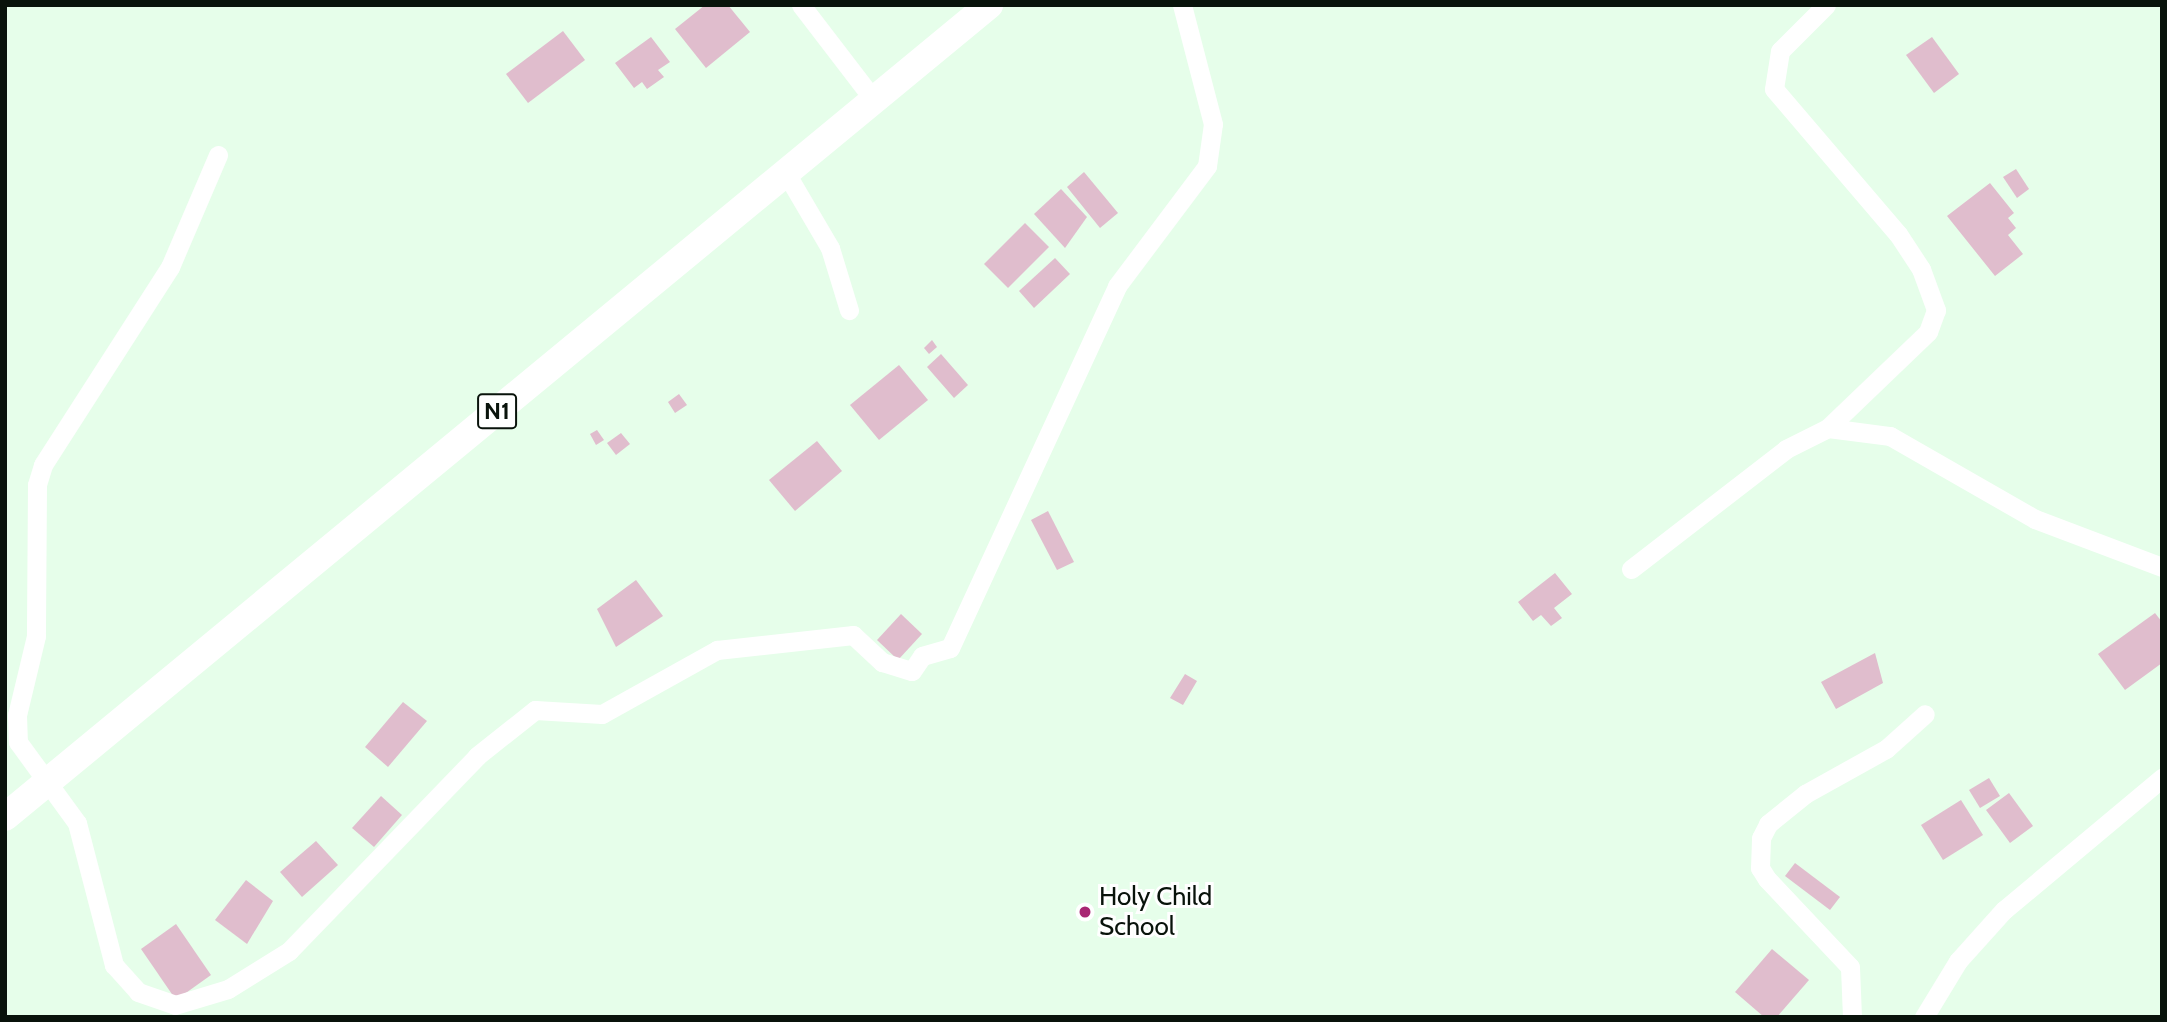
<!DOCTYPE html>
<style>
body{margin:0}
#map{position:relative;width:2167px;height:1022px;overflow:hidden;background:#e6feea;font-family:Cabin,sans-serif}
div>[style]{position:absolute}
.building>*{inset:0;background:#e0bdcd}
.minor>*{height:19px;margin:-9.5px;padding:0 9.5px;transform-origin:9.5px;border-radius:9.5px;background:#fff}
.highway>*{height:28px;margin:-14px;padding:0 14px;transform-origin:14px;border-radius:14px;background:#fff}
.dots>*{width:19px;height:19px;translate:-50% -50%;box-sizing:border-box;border:4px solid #fff;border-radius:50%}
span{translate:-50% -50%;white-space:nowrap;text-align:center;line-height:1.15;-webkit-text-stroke:6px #fff;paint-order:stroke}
.shield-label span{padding:2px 5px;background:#fff;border:2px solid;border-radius:5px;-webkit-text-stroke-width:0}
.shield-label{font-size:24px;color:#09130b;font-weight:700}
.poi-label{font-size:26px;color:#09130b}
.left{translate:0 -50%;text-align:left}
.frame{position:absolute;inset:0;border:7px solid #09130b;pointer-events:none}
</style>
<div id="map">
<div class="building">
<div style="clip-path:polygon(705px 5px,728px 5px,750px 32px,706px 68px,675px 29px)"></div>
<div style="clip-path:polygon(563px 31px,585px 60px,528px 103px,506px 74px)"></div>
<div style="clip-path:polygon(651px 37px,670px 62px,658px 70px,664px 77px,647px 89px,642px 82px,634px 88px,615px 63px)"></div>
<div style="clip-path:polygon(1932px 37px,1959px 74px,1934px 93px,1906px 55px)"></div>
<div style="clip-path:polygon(2016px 169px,2029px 189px,2017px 198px,2003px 177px)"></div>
<div style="clip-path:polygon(1084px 172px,1118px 213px,1100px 228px,1067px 187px)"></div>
<div style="clip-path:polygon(1990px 183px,2014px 213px,2008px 218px,2016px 228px,2008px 235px,2023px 254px,1995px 276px,1947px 216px)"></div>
<div style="clip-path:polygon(1061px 189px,1087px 217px,1065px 248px,1034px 214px)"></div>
<div style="clip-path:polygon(1025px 223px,1049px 247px,1008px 288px,984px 264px)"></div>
<div style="clip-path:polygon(1055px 258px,1070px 274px,1034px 308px,1019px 291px)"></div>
<div style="clip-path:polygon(932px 340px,937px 347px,929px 354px,924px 348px)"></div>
<div style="clip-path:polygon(941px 354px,968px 385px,954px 398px,927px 367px)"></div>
<div style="clip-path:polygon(899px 365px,928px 400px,879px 440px,850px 405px)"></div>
<div style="clip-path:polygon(679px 394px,687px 405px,675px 413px,668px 402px)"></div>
<div style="clip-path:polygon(597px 430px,604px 440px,596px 445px,590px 434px)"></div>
<div style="clip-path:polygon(621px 433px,630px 444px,616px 455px,607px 443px)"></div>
<div style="clip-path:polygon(817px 441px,842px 471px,795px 511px,769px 480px)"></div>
<div style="clip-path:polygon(1048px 511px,1074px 562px,1057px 570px,1031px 520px)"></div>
<div style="clip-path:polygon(1555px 573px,1572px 594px,1554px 608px,1562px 618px,1551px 626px,1541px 615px,1533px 621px,1518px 602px)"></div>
<div style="clip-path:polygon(636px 580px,663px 616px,616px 647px,597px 609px)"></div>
<div style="clip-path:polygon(2155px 613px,2162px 622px,2162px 663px,2125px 690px,2098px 654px)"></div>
<div style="clip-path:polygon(901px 614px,922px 634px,898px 660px,877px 640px)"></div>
<div style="clip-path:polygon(1875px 653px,1883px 683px,1836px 709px,1821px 682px)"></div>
<div style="clip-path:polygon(1185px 674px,1197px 681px,1183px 705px,1170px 698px)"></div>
<div style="clip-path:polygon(403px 702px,427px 721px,388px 767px,365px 747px)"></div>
<div style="clip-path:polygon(1989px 778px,2000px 796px,1980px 808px,1969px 790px)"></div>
<div style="clip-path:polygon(2009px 793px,2033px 826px,2010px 843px,1986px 810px)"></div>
<div style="clip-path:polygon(381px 796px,402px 815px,374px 847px,352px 828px)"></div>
<div style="clip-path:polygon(1961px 800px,1983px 835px,1943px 860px,1921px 825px)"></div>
<div style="clip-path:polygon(316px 841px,338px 865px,302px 897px,280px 872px)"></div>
<div style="clip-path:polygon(1795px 863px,1840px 897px,1830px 910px,1785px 876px)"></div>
<div style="clip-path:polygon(246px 880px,273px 901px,247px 944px,215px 920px)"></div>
<div style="clip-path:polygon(176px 924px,211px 975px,176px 1000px,141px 949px)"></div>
<div style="clip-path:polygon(1772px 949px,1809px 980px,1777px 1017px,1764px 1017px,1735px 992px)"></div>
</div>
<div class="minor">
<div style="left:801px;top:5px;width:120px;rotate:52.5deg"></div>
<div style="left:1826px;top:5px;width:65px;rotate:135deg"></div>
<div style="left:1780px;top:51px;width:38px;rotate:99deg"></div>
<div style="left:1774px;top:89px;width:191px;rotate:49.5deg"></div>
<div style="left:1898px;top:234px;width:42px;rotate:56.7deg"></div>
<div style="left:1921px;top:269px;width:44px;rotate:69.9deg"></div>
<div style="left:1936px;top:310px;width:23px;rotate:110deg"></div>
<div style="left:1928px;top:332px;width:139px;rotate:136.2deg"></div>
<div style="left:218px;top:155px;width:122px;rotate:113.2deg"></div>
<div style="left:170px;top:267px;width:235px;rotate:122.7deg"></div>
<div style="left:43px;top:465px;width:21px;rotate:107deg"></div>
<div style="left:37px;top:485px;width:151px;rotate:90.4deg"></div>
<div style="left:36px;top:636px;width:81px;rotate:103.5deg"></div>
<div style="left:17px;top:715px;width:27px;rotate:88deg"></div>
<div style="left:18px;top:742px;width:100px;rotate:53.9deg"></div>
<div style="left:77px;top:823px;width:147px;rotate:75.4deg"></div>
<div style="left:114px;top:965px;width:36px;rotate:48deg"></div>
<div style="left:138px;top:992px;width:39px;rotate:19deg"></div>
<div style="left:175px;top:1005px;width:55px;rotate:-16.8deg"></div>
<div style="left:228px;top:989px;width:72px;rotate:-31.9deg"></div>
<div style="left:289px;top:951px;width:271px;rotate:-46deg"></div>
<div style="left:477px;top:756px;width:74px;rotate:-38.4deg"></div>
<div style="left:535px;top:710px;width:67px;rotate:3.4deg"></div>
<div style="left:602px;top:714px;width:132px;rotate:-29.1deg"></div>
<div style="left:717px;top:650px;width:137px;rotate:-6.3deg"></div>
<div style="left:853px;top:635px;width:40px;rotate:43deg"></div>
<div style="left:882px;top:662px;width:31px;rotate:17deg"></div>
<div style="left:912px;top:671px;width:18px;rotate:-56deg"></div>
<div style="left:922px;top:656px;width:29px;rotate:-16deg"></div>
<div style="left:950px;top:648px;width:399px;rotate:-65.2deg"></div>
<div style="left:1117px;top:286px;width:150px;rotate:-53.1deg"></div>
<div style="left:1207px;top:166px;width:42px;rotate:-81.9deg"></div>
<div style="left:1213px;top:124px;width:123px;rotate:-104.6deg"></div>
<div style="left:786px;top:173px;width:87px;rotate:59.6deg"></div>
<div style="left:830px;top:248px;width:65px;rotate:73deg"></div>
<div style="left:1631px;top:569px;width:196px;rotate:-37.7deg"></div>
<div style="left:1786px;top:449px;width:47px;rotate:-26.6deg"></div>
<div style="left:1828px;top:428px;width:63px;rotate:7.4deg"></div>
<div style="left:1890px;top:436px;width:167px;rotate:29.8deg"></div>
<div style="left:2035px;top:519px;width:136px;rotate:20.7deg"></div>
<div style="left:1852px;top:1017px;width:50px;rotate:-92.3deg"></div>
<div style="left:1850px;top:967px;width:121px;rotate:-133.3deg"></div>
<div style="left:1767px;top:879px;width:13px;rotate:-122deg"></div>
<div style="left:1760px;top:868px;width:30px;rotate:-88deg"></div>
<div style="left:1761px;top:838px;width:16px;rotate:-63deg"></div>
<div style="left:1768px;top:824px;width:48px;rotate:-39deg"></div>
<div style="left:1805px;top:794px;width:93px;rotate:-29.1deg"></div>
<div style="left:1886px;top:749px;width:52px;rotate:-41.9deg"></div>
<div style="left:1924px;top:1017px;width:66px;rotate:-58.7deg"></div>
<div style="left:1958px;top:961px;width:69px;rotate:-48deg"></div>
<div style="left:2004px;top:910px;width:206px;rotate:-39.9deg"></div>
</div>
<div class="highway">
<div style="left:5px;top:817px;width:1276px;rotate:-39.53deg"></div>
</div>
<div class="dots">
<div style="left:1085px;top:912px;background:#a82673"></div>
</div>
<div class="shield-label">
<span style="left:497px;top:411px">N1</span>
</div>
<div class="poi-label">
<span class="left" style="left:1099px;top:912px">Holy Child<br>School</span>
</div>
<div class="frame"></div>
</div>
